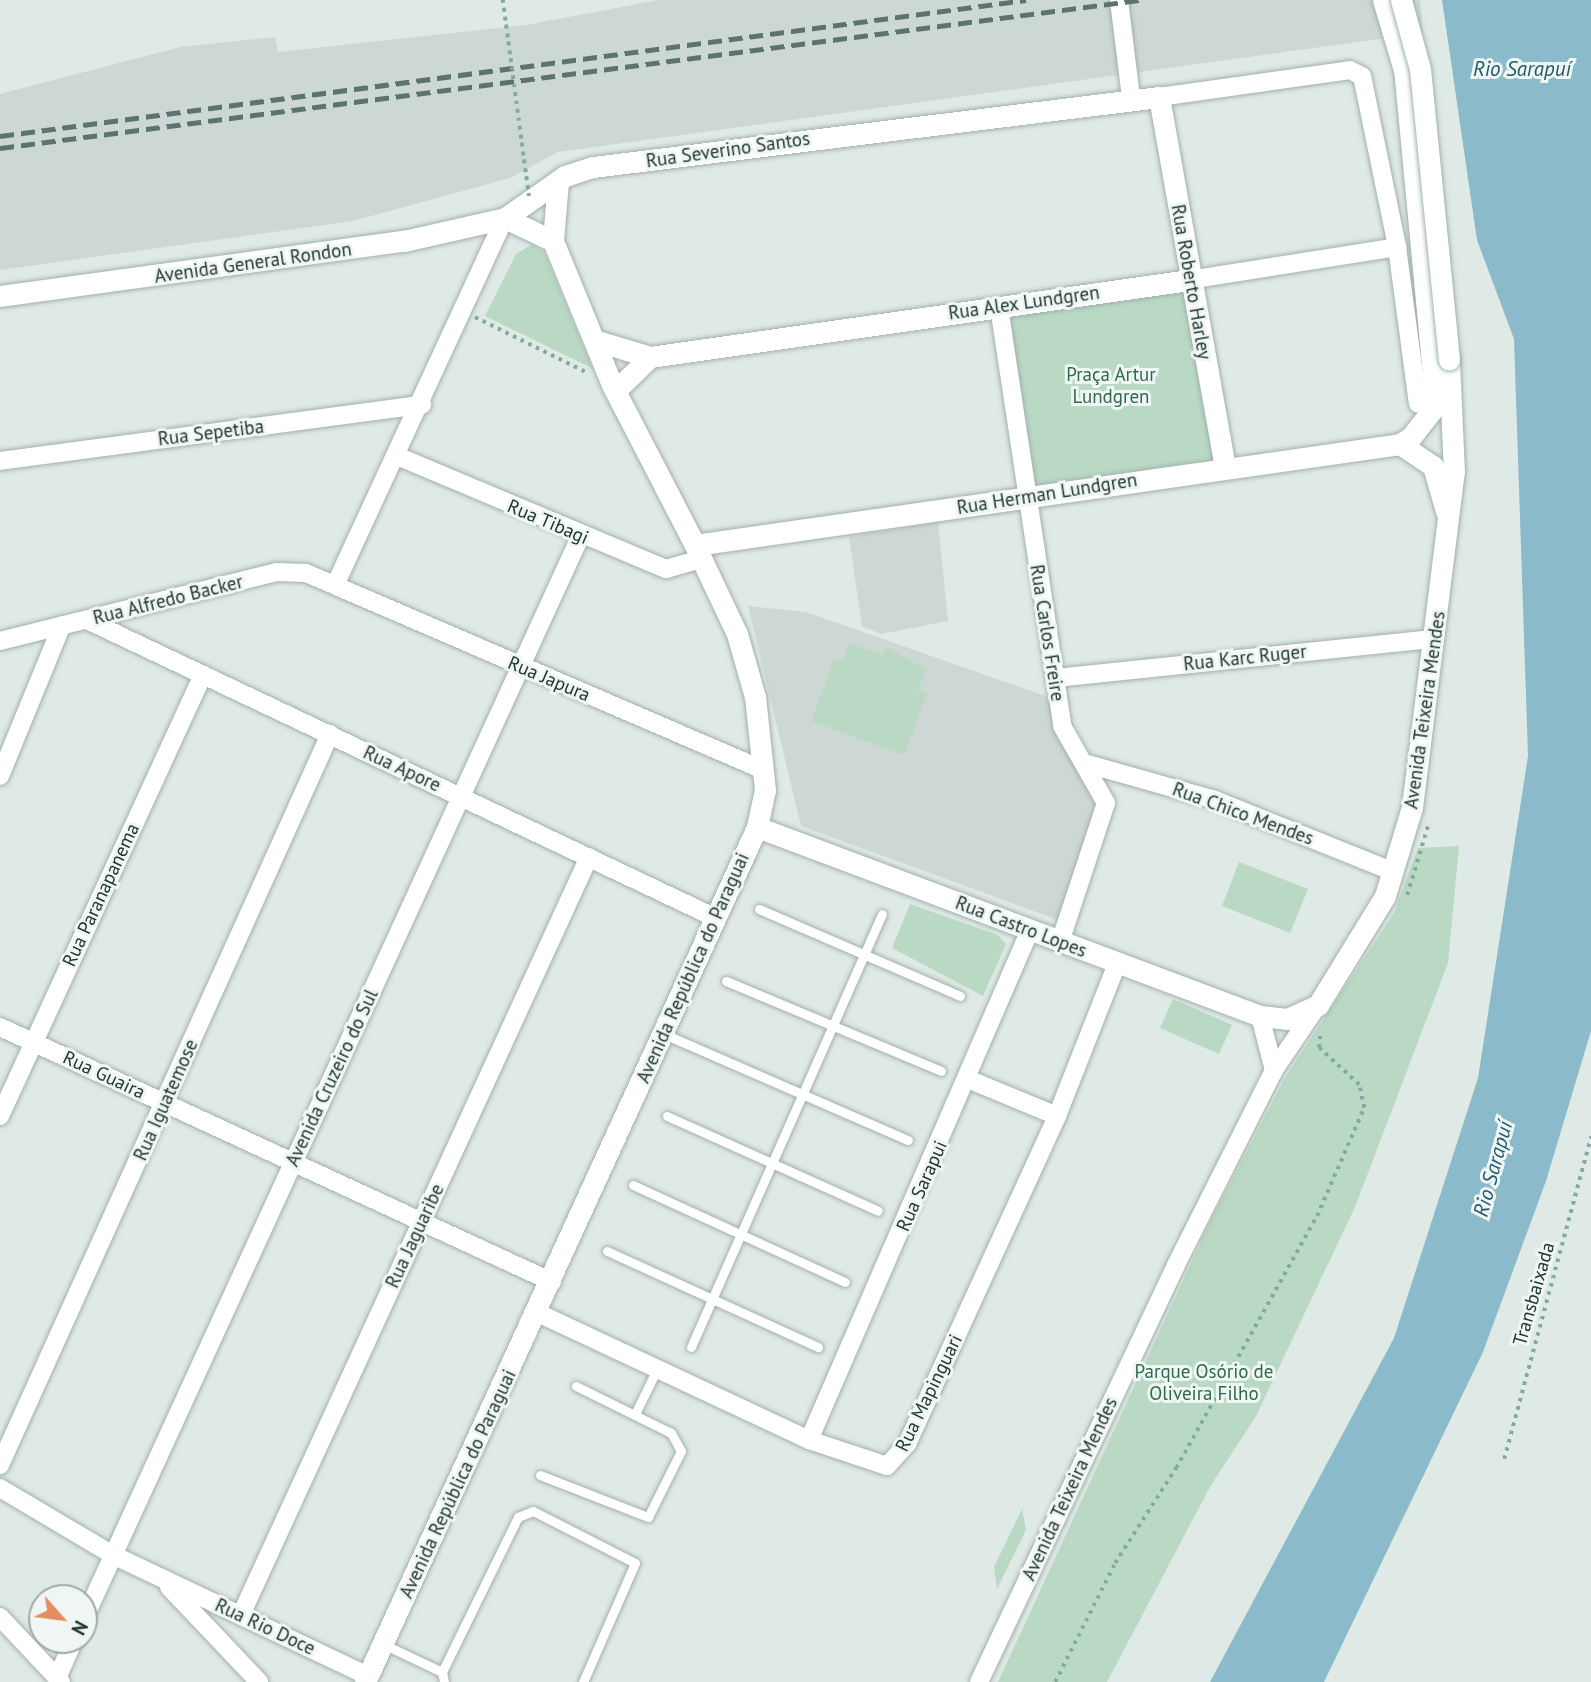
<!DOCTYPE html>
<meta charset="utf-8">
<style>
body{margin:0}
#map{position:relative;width:1591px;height:1682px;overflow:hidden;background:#dfe9e5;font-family:"PT Sans",sans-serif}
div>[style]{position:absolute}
.built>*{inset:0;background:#cdd8d4}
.green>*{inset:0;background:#b9d9c4}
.water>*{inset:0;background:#8bbbca}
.path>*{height:3.5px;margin-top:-1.75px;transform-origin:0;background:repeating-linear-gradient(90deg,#82aaa1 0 3.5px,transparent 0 8.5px)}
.roads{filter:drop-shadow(0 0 2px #a2b0ac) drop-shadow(0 0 2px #a2b0ac)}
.service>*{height:9px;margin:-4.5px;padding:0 4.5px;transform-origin:4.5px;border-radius:4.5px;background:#fff}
.minor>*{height:18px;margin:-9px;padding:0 9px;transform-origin:9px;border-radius:9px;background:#fff}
.tertiary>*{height:21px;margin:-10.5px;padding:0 10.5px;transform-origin:10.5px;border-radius:10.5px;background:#fff}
.secondary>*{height:21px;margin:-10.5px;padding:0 10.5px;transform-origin:10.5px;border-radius:10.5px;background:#fff}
.rail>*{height:5px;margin-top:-2.5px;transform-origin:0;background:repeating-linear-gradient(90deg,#5c736f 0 14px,transparent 0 21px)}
.path-bridge>*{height:3.5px;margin-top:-1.75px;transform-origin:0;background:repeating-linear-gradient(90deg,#82aaa1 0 3.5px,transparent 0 8.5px)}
.bridges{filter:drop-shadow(0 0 2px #9fb4ae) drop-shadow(0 0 2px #9fb4ae)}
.secondary-bridge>*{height:21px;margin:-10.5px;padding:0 10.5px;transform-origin:10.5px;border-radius:10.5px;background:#fff}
span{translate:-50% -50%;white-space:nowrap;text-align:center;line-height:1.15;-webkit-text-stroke:6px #eff6f3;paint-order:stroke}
.street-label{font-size:19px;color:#213733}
.park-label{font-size:19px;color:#2f6b4b}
.water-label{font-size:21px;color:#215b6e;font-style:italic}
.north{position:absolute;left:28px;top:1584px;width:70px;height:70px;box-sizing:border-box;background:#eff6f3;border:2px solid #9daaa6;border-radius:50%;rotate:118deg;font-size:19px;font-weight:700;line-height:28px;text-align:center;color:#213733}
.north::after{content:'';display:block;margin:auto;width:24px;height:32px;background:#e68c60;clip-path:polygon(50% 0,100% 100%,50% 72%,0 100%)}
</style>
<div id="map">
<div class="built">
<div style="clip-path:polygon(659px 0,1420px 0,1423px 33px,558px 152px,510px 178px,353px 221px,0 270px,0 94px,180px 47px,275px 37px,278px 52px,526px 25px)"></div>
<div style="clip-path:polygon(938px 522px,948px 621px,881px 634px,862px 626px,849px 537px)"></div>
<div style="clip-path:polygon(748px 606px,806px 612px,1048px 697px,1058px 733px,1100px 801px,1058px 920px,801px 826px)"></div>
</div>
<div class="green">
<div style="clip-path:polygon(533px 244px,545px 254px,592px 368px,485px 316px,516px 254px)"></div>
<div style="clip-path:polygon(1184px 287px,1215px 460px,1035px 485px,1007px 314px)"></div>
<div style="clip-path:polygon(849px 643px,883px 655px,886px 647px,926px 669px,918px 691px,927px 694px,904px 755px,811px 721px,834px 660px,842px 662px)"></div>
<div style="clip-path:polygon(1459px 846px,1448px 963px,1355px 1207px,1255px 1418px,1211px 1485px,1107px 1682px,998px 1682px,1210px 1222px,1286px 1076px,1394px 913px,1418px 848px)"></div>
<div style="clip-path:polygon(1239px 862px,1308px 889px,1290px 933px,1222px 906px)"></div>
<div style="clip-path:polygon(910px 904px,998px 935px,1006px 944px,983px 996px,892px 948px)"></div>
<div style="clip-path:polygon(1173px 999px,1232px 1025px,1219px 1054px,1160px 1028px)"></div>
<div style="clip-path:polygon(1022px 1509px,1026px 1530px,997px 1589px,994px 1567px)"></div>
</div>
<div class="water">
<div style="clip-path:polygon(1442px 0,1591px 0,1591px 1031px,1546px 1181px,1483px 1352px,1324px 1682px,1210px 1682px,1394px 1338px,1478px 1078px,1528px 756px,1514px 339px,1477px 240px)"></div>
</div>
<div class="path">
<div style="left:475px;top:317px;width:126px;rotate:26.4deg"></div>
<div style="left:1407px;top:895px;width:76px;rotate:-73.2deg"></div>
<div style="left:1504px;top:1459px;width:334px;rotate:-74.9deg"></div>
<div style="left:1055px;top:1682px;width:133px;rotate:-63.2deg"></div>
<div style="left:1115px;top:1563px;width:113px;rotate:-57.3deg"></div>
<div style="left:1176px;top:1468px;width:289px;rotate:-60.8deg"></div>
<div style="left:1317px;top:1216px;width:118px;rotate:-66.5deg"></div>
<div style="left:1364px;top:1108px;width:24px;rotate:-102deg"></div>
<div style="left:1359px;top:1085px;width:54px;rotate:-137.2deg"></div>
<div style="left:1319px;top:1048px;width:13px;rotate:-86deg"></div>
</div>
<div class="roads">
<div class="service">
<div style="left:759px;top:909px;width:219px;rotate:23.4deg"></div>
<div style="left:726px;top:981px;width:233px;rotate:22.7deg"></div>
<div style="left:664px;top:1034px;width:266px;rotate:23.5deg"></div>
<div style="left:667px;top:1116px;width:231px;rotate:24.2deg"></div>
<div style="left:633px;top:1185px;width:233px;rotate:24.6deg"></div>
<div style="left:607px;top:1251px;width:232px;rotate:24.5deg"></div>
<div style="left:691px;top:1347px;width:473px;rotate:-66.2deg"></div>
<div style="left:635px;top:1414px;width:50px;rotate:-63.9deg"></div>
<div style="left:540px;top:1475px;width:116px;rotate:21.3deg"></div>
<div style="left:648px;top:1517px;width:74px;rotate:-63.4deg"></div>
<div style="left:681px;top:1451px;width:21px;rotate:-119deg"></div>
<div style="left:671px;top:1433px;width:106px;rotate:-153.7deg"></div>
<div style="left:383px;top:1644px;width:65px;rotate:25.4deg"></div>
<div style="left:444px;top:1682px;width:10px;rotate:-101deg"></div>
<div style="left:442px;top:1672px;width:173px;rotate:-63.9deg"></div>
<div style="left:518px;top:1517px;width:16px;rotate:-22deg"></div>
<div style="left:533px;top:1511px;width:114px;rotate:27deg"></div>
<div style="left:635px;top:1563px;width:130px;rotate:113.6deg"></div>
</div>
<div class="minor">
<div style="left:1119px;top:0;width:99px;rotate:83deg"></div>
<div style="left:1159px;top:97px;width:193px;rotate:-8deg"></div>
<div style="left:1350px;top:70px;width:13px;rotate:27deg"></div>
<div style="left:1362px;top:76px;width:175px;rotate:78.4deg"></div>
<div style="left:1397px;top:247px;width:158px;rotate:82.4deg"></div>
<div style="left:1189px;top:280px;width:211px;rotate:-9deg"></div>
<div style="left:999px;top:307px;width:424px;rotate:81.4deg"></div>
<div style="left:1062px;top:726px;width:89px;rotate:60.3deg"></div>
<div style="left:1106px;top:803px;width:146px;rotate:108.3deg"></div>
<div style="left:397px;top:456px;width:292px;rotate:22.8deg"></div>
<div style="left:666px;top:569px;width:36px;rotate:-16deg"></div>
<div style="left:0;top:461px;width:426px;rotate:-7.6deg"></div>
<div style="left:336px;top:583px;width:402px;rotate:-65.2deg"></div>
<div style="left:87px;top:620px;width:696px;rotate:25.35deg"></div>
<div style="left:0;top:641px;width:285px;rotate:-14deg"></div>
<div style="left:277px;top:572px;width:29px;rotate:2deg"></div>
<div style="left:306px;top:573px;width:499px;rotate:23.3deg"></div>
<div style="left:1055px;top:678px;width:381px;rotate:-5.9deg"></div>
<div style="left:1088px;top:764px;width:132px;rotate:15.8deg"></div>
<div style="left:1215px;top:800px;width:193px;rotate:21.9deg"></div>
<div style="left:0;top:776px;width:163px;rotate:-67.7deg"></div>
<div style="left:1260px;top:1016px;width:56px;rotate:75.5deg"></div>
<div style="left:0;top:1027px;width:608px;rotate:24.79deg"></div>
<div style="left:970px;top:1080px;width:94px;rotate:22.5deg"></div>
<div style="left:0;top:1116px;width:486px;rotate:-65.3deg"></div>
<div style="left:538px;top:1313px;width:299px;rotate:25.1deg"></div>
<div style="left:809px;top:1440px;width:82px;rotate:18.4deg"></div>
<div style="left:887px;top:1466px;width:30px;rotate:-48deg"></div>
<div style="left:907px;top:1444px;width:361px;rotate:-65.4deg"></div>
<div style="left:1057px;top:1116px;width:163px;rotate:-68.5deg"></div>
<div style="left:809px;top:1440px;width:556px;rotate:-66.57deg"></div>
<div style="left:0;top:1465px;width:802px;rotate:-65.7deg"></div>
<div style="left:0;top:1488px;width:131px;rotate:30.7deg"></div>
<div style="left:113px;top:1555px;width:282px;rotate:25.4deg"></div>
<div style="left:169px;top:1587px;width:131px;rotate:46.5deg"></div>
<div style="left:241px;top:1615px;width:834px;rotate:-65.34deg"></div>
<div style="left:0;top:1617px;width:89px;rotate:46.8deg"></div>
<div style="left:84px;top:1619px;width:1190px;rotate:-65.37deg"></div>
<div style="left:57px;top:1678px;width:42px;rotate:-65.9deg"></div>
<div style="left:979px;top:1682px;width:461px;rotate:-64.7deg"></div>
<div style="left:1176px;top:1265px;width:218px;rotate:-63.3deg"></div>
<div style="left:1274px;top:1070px;width:78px;rotate:-55.9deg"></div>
</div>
<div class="tertiary">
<div style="left:558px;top:181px;width:60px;rotate:94.8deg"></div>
<div style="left:553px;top:241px;width:156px;rotate:67.7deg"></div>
<div style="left:612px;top:385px;width:180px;rotate:62.6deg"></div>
<div style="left:505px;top:218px;width:53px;rotate:25.6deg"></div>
<div style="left:0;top:296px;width:408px;rotate:-7.8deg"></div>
<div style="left:404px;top:241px;width:104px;rotate:-12.8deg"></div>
<div style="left:505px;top:218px;width:73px;rotate:-35deg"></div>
<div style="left:565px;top:176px;width:29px;rotate:-18deg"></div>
<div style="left:593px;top:167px;width:570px;rotate:-7.05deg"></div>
<div style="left:1159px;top:97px;width:376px;rotate:79.9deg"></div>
<div style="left:594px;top:340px;width:59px;rotate:16.9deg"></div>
<div style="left:650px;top:357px;width:544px;rotate:-8.13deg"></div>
<div style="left:616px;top:390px;width:47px;rotate:-44.1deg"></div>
</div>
<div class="secondary">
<div style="left:1400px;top:444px;width:40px;rotate:34deg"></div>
<div style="left:1433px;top:466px;width:47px;rotate:73.9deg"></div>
<div style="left:757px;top:827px;width:537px;rotate:20.59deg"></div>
<div style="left:1260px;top:1016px;width:27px;rotate:6deg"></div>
<div style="left:1287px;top:1019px;width:34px;rotate:-24deg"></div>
<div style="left:1318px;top:1005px;width:128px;rotate:-58.4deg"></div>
<div style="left:1385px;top:896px;width:93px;rotate:-73.1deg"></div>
<div style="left:1412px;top:807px;width:338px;rotate:-82.9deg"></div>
<div style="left:1454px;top:472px;width:112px;rotate:-92.6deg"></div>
<div style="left:365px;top:1682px;width:941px;rotate:-65.37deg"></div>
<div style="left:757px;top:827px;width:38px;rotate:-78deg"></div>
<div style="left:765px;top:790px;width:94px;rotate:-96.1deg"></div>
<div style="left:755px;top:697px;width:66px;rotate:-105.9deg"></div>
<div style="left:737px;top:634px;width:98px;rotate:-115.3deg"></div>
<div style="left:695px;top:545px;width:712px;rotate:-8.15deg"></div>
<div style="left:1400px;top:444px;width:13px;rotate:-32deg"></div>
<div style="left:1411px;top:437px;width:34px;rotate:-52deg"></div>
<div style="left:1432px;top:410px;width:25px;rotate:-85deg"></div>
<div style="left:1434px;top:385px;width:316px;rotate:-95.4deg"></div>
<div style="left:1404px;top:70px;width:73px;rotate:-106.7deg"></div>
</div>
</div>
<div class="rail">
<div style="left:0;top:136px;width:1035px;rotate:-7.55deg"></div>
<div style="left:0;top:148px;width:1150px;rotate:-7.4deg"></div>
</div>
<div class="path-bridge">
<div style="left:503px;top:0;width:198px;rotate:82.4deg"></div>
</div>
<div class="bridges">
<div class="secondary-bridge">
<div style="left:1401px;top:0;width:72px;rotate:74.6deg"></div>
<div style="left:1420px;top:69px;width:292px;rotate:84.3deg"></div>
</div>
</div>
<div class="street-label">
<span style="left:728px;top:150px;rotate:-8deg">Rua Severino Santos</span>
<span style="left:253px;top:263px;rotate:-8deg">Avenida General Rondon</span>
<span style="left:1191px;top:282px;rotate:80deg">Rua Roberto Harley</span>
<span style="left:1024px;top:303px;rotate:-8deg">Rua Alex Lundgren</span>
<span style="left:211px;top:433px;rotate:-7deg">Rua Sepetiba</span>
<span style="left:1047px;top:494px;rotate:-9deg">Rua Herman Lundgren</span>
<span style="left:548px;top:522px;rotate:23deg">Rua Tibagi</span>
<span style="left:168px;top:600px;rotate:-14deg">Rua Alfredo Backer</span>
<span style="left:1047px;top:633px;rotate:81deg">Rua Carlos Freire</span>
<span style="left:1245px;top:658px;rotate:-6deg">Rua Karc Ruger</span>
<span style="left:549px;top:679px;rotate:23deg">Rua Japura</span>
<span style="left:1425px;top:710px;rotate:-82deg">Avenida Teixeira Mendes</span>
<span style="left:402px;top:769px;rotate:25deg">Rua Apore</span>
<span style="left:1243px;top:814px;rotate:20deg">Rua Chico Mendes</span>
<span style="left:101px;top:895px;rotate:-65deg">Rua Paranapanema</span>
<span style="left:1021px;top:927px;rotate:21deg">Rua Castro Lopes</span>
<span style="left:693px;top:968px;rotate:-66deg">Avenida República do Paraguai</span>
<span style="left:104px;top:1075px;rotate:25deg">Rua Guaira</span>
<span style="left:332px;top:1078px;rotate:-65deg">Avenida Cruzeiro do Sul</span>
<span style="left:166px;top:1100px;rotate:-66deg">Rua Iguatemose</span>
<span style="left:922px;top:1186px;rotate:-66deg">Rua Sarapui</span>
<span style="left:415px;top:1236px;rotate:-65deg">Rua Jaguaribe</span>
<span style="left:1534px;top:1294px;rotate:-74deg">Transbaixada</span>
<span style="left:929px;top:1393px;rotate:-64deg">Rua Mapinguari</span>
<span style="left:458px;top:1484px;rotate:-65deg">Avenida República do Paraguai</span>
<span style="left:1070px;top:1489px;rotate:-65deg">Avenida Teixeira Mendes</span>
<span style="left:265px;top:1627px;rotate:25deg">Rua Rio Doce</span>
</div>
<div class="park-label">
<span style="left:1111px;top:386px">Praça Artur<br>Lundgren</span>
<span style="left:1204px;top:1383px">Parque Osório de<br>Oliveira Filho</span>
</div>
<div class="water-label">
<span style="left:1522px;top:69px">Rio Sarapuí</span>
<span style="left:1493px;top:1169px;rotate:-75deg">Rio Sarapuí</span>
</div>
<div class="north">N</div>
</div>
